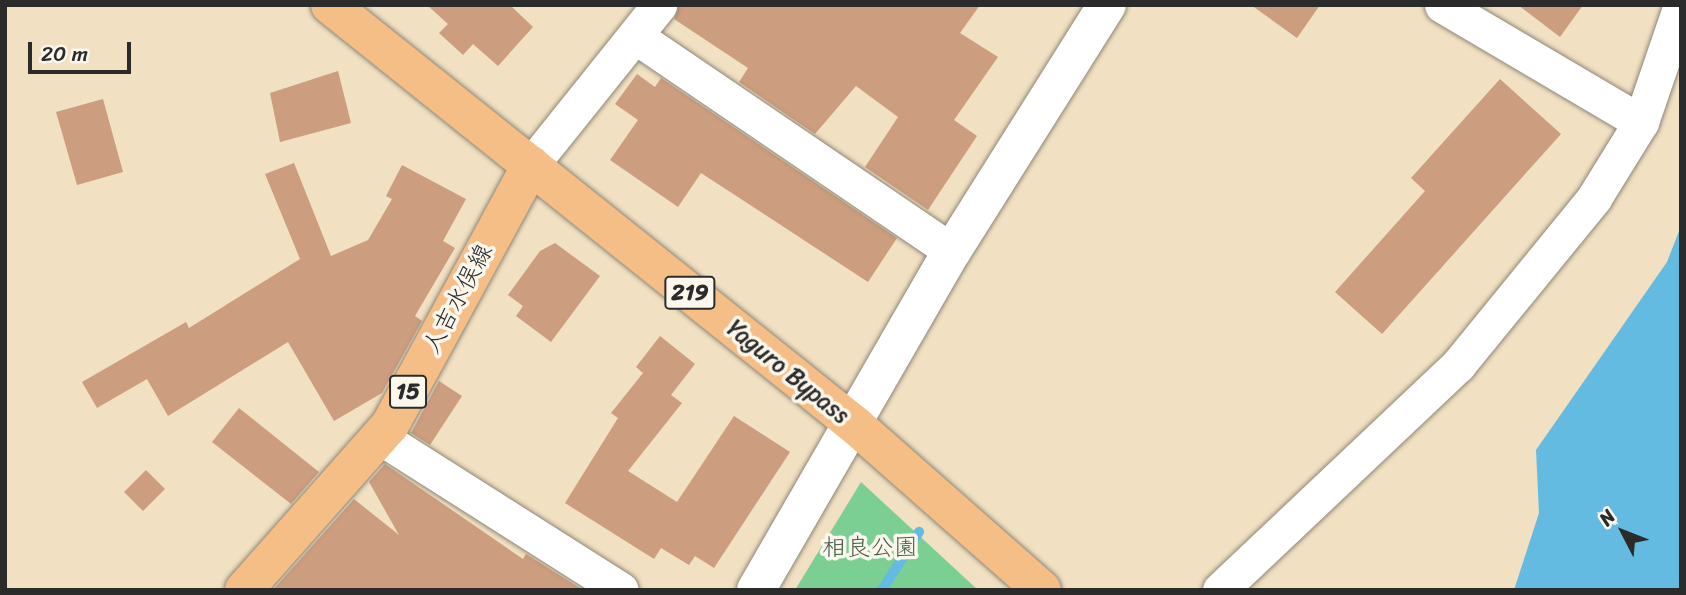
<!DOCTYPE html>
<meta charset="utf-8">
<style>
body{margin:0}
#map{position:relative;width:1686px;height:595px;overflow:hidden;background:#f1e0c2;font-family:Sriracha,"Klee One",sans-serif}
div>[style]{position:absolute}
.green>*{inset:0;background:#7bcf92}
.water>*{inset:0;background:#64bbe1}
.stream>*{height:10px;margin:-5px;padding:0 5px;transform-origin:5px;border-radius:5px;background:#64bbe1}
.building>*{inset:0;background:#cc9d7f}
.roads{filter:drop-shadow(0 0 2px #8e8676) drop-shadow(0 0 2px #8e8676)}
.minor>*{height:35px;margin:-17.5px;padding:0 17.5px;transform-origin:17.5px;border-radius:17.5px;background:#fff}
.tertiary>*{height:38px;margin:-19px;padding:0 19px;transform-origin:19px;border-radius:19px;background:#fff}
.primary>*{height:38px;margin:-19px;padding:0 19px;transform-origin:19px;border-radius:19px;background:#f6be87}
.trunk>*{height:38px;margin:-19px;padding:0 19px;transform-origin:19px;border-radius:19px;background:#f6be87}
span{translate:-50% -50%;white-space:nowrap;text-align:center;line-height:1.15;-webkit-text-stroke:7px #fbf7ec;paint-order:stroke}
.shield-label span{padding:2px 5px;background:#fbf7ec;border:2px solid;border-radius:5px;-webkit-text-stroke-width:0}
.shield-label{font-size:23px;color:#2b2b2b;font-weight:700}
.street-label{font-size:24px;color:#2b2b2b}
.park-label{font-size:24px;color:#435c4a}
.frame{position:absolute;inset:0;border:7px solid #2b2b2b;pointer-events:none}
.north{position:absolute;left:1588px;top:497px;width:70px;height:70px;-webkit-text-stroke:5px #fbf7ec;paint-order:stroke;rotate:312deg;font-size:19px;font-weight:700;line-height:28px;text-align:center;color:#2b2b2b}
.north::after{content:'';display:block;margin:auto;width:24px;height:32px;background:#2b2b2b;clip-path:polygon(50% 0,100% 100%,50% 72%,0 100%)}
.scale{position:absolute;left:28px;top:42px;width:103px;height:32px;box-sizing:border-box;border:4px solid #2b2b2b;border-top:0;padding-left:9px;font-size:21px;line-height:24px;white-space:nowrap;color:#2b2b2b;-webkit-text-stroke:5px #fbf7ec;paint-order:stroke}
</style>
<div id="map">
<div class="green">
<div style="clip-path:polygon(861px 482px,978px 590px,795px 590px)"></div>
</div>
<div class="water">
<div style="clip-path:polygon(1681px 226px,1681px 590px,1514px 590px,1539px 513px,1536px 450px,1667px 262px)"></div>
</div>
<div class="stream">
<div style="left:882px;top:590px;width:69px;rotate:-57.5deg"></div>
</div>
<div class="building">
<div style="clip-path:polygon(427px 5px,510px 5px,533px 27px,498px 66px,473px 44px,463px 55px,439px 33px,448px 24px)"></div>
<div style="clip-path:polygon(679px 5px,980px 5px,960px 33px,998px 57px,954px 120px,977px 136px,928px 210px,865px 167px,898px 117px,856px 86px,815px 134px,739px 82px,748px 68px,674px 19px)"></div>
<div style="clip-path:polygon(1251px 5px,1320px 5px,1297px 38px)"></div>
<div style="clip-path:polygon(1518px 5px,1583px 5px,1560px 37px)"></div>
<div style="clip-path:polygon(338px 71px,351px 123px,280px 142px,270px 93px)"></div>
<div style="clip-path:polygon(637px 74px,655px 87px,661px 78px,897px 238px,868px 282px,701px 173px,678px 207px,610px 160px,638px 120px,615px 104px)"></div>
<div style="clip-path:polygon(1500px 79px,1561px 134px,1382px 334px,1335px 292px,1425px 191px,1411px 178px)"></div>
<div style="clip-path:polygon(103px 99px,123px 172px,77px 185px,56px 112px)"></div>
<div style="clip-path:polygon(294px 163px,331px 256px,368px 240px,392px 199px,386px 196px,402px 165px,466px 199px,443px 241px,455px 248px,415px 316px,422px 321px,382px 393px,334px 421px,288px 342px,168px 416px,147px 379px,97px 408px,82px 382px,186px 322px,189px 328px,300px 259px,265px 174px)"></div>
<div style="clip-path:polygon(555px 243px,600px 276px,551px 342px,516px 316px,523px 306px,508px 295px,540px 251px)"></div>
<div style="clip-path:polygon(660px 336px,695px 364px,671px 395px,682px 403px,628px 471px,677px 502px,734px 416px,790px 452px,714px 568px,695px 556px,689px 565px,661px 548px,654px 559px,565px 503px,618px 418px,611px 413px,643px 373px,636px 367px)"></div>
<div style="clip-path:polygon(439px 381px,462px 396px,430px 445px,411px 433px)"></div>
<div style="clip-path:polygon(239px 408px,319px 472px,291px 504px,212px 442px)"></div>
<div style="clip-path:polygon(385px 464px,523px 559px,526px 554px,583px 590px,273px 590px,354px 499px,399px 535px,369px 482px)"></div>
<div style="clip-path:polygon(146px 470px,165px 489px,143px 511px,124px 492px)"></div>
</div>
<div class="roads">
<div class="minor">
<div style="left:1442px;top:5px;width:231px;rotate:30.5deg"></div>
<div style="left:638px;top:38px;width:379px;rotate:34.2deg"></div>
<div style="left:531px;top:165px;width:205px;rotate:-51.3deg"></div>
<div style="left:380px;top:437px;width:285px;rotate:32.4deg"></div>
<div style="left:1220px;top:590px;width:328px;rotate:-43.4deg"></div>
<div style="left:1458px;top:365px;width:215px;rotate:-50.8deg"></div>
<div style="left:1594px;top:198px;width:89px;rotate:-58.3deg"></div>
<div style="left:1641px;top:122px;width:124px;rotate:-71.1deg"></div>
</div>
<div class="tertiary">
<div style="left:756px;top:590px;width:392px;rotate:-60deg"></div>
<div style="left:952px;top:251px;width:291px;rotate:-57.8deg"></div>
</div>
<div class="primary">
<div style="left:244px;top:590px;width:220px;rotate:-48.5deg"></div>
<div style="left:390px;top:425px;width:296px;rotate:-61.5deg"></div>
</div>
<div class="trunk">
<div style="left:330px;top:5px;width:672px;rotate:38.66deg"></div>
<div style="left:855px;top:425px;width:249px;rotate:41.4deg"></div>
</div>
</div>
<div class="shield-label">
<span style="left:690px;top:293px">219</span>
<span style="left:408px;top:392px">15</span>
</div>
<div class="street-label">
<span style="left:458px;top:299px;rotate:-62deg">人吉水俣線</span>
<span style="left:788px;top:372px;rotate:39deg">Yaguro Bypass</span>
</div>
<div class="park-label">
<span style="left:870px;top:548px">相良公園</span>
</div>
<div class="frame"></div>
<div class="north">N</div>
<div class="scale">20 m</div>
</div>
